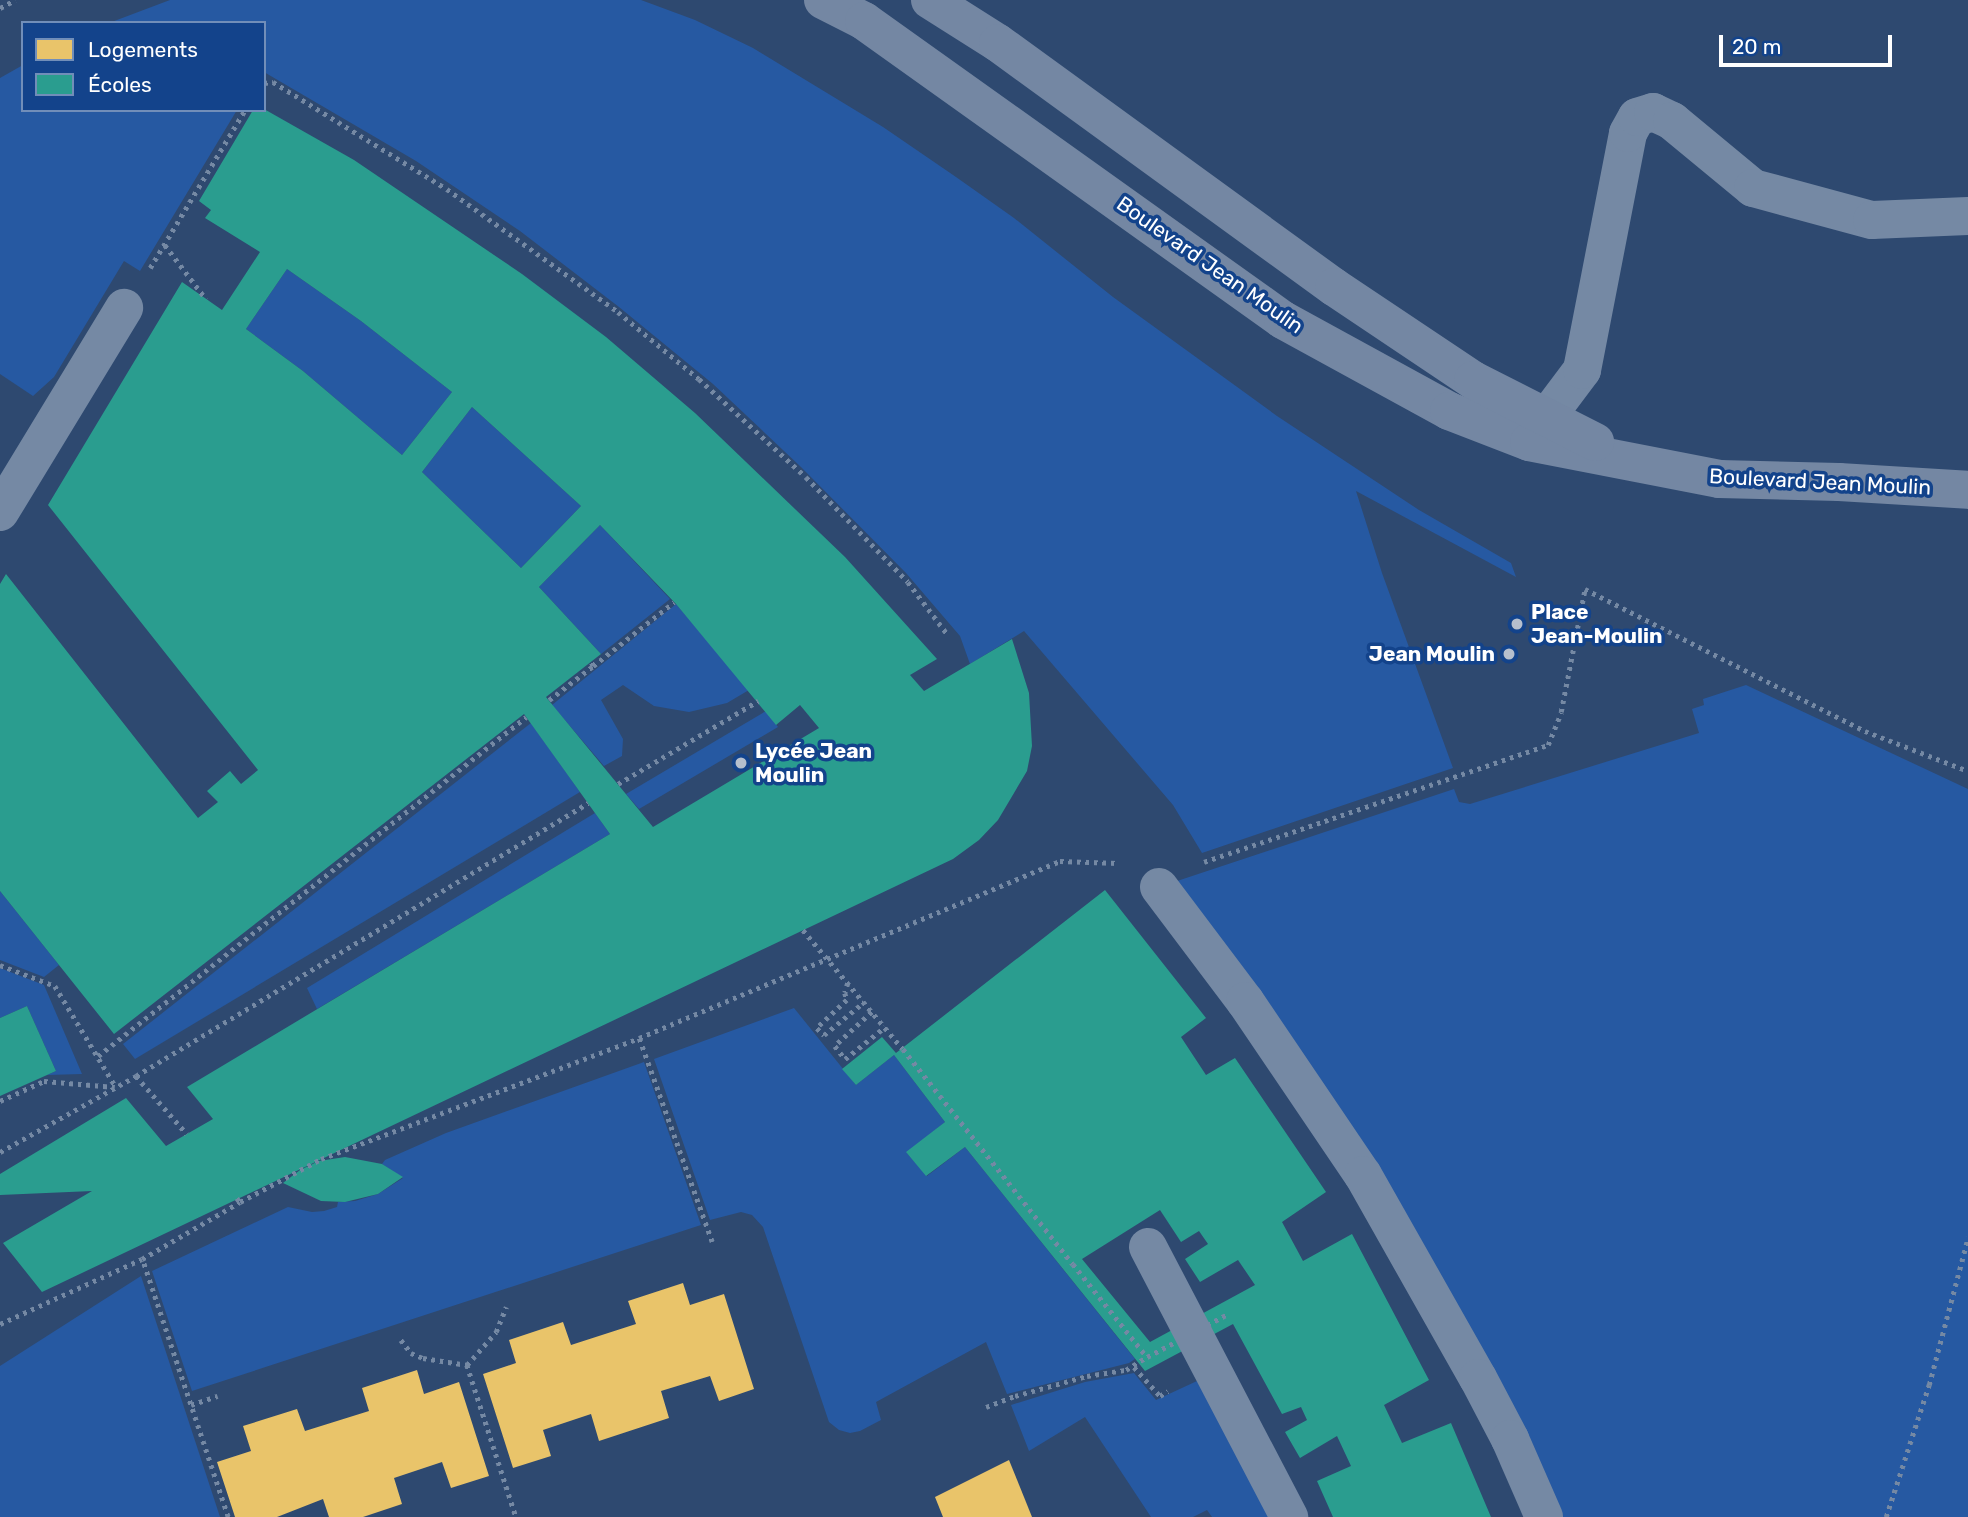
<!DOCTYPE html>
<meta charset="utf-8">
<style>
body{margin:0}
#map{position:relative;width:1968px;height:1517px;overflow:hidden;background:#2e4970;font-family:Rubik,sans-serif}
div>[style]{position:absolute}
.green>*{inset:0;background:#2659a2}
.homes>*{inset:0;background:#e9c46a}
.schools>*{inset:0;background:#2a9d8f}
.path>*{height:4.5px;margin-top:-2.25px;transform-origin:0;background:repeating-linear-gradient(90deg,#7589a4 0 3.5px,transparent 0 8.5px)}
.minor>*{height:38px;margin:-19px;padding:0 19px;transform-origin:19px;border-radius:19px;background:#7589a4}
.major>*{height:38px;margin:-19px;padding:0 19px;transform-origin:19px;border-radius:19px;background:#7487a3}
.path-bridge>*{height:4.5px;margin-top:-2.25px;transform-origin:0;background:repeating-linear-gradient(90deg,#7589a4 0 3.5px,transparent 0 8.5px)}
.dots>*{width:19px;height:19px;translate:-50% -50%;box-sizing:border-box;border:4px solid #13438b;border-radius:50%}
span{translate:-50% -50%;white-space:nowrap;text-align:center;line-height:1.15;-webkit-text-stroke:7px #13438b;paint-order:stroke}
.street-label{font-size:21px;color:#fff}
.poi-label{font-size:21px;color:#fff;font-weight:700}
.left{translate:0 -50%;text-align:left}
.right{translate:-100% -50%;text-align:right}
.legend{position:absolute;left:21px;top:21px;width:245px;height:91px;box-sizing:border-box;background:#13438b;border:2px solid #718eb9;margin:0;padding:9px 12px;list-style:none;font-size:21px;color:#fff}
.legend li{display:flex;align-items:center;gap:14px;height:35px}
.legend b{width:35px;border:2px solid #718eb9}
.scale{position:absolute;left:1719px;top:35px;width:173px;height:32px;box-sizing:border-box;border:4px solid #fff;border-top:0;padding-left:9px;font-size:21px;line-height:24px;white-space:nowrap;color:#fff;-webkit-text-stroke:5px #13438b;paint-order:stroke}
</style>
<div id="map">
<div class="green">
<div style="clip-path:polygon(170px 0,641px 0,695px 20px,753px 48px,883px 127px,956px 177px,1014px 218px,1113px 297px,1277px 416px,1419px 510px,1511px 563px,1516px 577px,1356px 491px,1382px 573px,1453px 768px,1202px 853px,1173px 805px,1024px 631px,970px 664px,960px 636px,906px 573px,801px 467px,713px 384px,619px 307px,520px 231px,416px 161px,264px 72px,264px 23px,109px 23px)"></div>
<div style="clip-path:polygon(23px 65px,23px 110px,237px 110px,140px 271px,124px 261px,54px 377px,33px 396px,0 374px,0 78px)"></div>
<div style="clip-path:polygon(287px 269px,361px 321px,452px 392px,402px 455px,303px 371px,246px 329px)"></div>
<div style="clip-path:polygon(472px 407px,581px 506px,521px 568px,422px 472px)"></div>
<div style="clip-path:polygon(600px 525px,670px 599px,601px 654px,539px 587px)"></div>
<div style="clip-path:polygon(676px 604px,749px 690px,727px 703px,689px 712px,654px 706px,623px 685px,601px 700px,623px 739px,622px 756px,604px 766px,552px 705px)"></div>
<div style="clip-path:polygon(1746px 685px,1968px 789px,1968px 1517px,1527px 1517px,1418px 1289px,1159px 887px,1454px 789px,1459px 802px,1470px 804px,1699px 733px,1692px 709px,1704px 705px,1703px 699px)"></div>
<div style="clip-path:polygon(766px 711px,778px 727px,639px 809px,626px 794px)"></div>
<div style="clip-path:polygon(531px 723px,580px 792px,135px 1059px,123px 1044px)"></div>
<div style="clip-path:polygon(595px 813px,610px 834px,317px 1009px,307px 988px)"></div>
<div style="clip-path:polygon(0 891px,59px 965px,44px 977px,0 960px)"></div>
<div style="clip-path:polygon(0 968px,44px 985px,82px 1074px,47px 1075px,56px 1071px,27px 1006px,0 1018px)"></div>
<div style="clip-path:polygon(794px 1008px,856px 1085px,894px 1055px,945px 1122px,907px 1153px,927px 1176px,965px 1147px,1135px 1359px,1129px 1363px,1007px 1394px,986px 1342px,876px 1402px,881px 1420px,860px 1431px,850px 1433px,839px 1430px,829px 1422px,763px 1227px,752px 1215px,741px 1212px,710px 1220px,654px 1059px)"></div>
<div style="clip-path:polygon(644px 1062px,701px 1225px,192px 1391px,152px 1271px,288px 1207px,312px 1212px,324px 1211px,337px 1207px,338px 1202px,355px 1201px,378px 1194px,403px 1178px,382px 1164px,385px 1160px,446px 1133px)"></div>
<div style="clip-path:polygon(141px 1276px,220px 1517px,0 1517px,0 1366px)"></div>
<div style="clip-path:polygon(1134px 1373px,1156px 1400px,1197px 1381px,1273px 1517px,1212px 1517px,1207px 1510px,1193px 1517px,1151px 1517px,1085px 1417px,1029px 1451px,1011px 1405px,1085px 1382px)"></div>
</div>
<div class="homes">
<div style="clip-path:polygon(683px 1283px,690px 1305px,724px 1294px,754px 1389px,719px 1401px,710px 1376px,661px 1391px,669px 1418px,599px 1441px,591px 1414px,543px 1430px,551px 1456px,513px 1468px,483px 1374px,516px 1363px,509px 1340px,563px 1322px,571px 1345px,636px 1324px,628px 1301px)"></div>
<div style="clip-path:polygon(417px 1370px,424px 1394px,459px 1382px,489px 1476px,451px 1488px,442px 1462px,394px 1478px,402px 1504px,363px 1517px,329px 1517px,323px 1499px,277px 1517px,235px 1517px,217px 1462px,251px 1451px,243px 1426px,297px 1409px,305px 1431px,369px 1411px,362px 1388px)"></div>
<div style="clip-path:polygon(1009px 1460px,1032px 1517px,943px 1517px,935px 1497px)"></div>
</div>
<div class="schools">
<div style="clip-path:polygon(evenodd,264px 109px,354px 160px,522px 274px,606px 337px,695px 413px,845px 557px,937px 659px,910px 675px,924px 691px,1012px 639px,1029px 693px,1032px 746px,1027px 771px,998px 820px,979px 840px,953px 859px,42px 1292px,3px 1243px,92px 1191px,0 1195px,0 1174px,126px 1098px,166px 1146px,213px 1119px,187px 1087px,610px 834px,524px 714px,114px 1034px,0 891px,0 584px,6px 574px,198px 818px,218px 802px,207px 791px,230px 771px,241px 784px,258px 770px,48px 505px,182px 282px,222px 310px,260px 252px,205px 218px,211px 210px,199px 201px,253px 110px,264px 109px,287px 269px,361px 321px,452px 392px,402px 455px,303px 371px,246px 329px,287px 269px,264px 109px,472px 407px,581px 506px,521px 568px,422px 472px,472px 407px,264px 109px,600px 525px,676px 604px,776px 725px,800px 705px,819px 728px,653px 827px,546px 697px,601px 654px,539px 587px,600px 525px)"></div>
<div style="clip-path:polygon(evenodd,1105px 890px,1206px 1018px,1181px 1037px,1206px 1075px,1235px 1058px,1326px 1192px,1282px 1222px,1303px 1261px,1352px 1234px,1429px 1380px,1384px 1405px,1402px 1443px,1451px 1423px,1491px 1517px,1333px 1517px,1317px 1481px,1351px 1466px,1337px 1436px,1300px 1458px,1285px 1432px,1307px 1420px,1301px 1407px,1282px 1414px,1233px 1324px,1145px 1371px,965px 1147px,926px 1176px,906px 1152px,945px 1122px,894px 1055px,856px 1085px,842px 1069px,882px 1037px,896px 1053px,1105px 890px,1160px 1210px,1181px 1242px,1199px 1231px,1208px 1244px,1185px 1259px,1200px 1282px,1238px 1260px,1255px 1285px,1150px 1342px,1082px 1259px,1160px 1210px)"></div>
<div style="clip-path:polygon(27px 1006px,56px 1071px,0 1096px,0 1018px)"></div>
<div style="clip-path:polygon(345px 1157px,382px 1164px,403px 1177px,378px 1194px,345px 1202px,321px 1201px,283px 1183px,300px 1170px,319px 1161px)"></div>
</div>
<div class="path">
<div style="left:0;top:8px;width:17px;rotate:-28deg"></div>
<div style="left:264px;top:83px;width:9px;rotate:-6deg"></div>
<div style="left:273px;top:82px;width:204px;rotate:31.6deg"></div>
<div style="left:447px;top:189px;width:211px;rotate:35.7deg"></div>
<div style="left:618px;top:312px;width:105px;rotate:39.6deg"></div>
<div style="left:699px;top:379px;width:145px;rotate:42.5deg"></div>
<div style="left:806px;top:477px;width:146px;rotate:45.8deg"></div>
<div style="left:908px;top:582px;width:66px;rotate:53deg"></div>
<div style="left:165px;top:245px;width:68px;rotate:52.8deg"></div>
<div style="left:150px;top:268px;width:184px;rotate:-59deg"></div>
<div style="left:593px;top:666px;width:103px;rotate:-38.3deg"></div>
<div style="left:549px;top:700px;width:56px;rotate:-37.7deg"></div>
<div style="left:593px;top:666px;width:4px;rotate:-117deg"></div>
<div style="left:618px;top:784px;width:163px;rotate:-30.7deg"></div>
<div style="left:1204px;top:862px;width:363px;rotate:-18.8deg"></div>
<div style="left:1548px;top:745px;width:35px;rotate:-68deg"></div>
<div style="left:1561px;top:712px;width:125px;rotate:-79deg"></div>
<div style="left:1585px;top:589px;width:314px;rotate:26.9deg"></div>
<div style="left:1865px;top:731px;width:110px;rotate:21.2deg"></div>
<div style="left:803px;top:930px;width:155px;rotate:50deg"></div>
<div style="left:903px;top:1049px;width:274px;rotate:51.7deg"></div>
<div style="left:0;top:965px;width:59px;rotate:20.9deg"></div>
<div style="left:55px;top:986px;width:118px;rotate:58.9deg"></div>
<div style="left:848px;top:983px;width:10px;rotate:107deg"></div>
<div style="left:845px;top:993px;width:7px;rotate:74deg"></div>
<div style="left:847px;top:1000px;width:41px;rotate:137deg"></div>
<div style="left:817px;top:1028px;width:10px;rotate:45deg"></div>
<div style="left:824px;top:1035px;width:52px;rotate:-39.5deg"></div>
<div style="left:872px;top:1012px;width:50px;rotate:137.4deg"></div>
<div style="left:835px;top:1046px;width:16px;rotate:52deg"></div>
<div style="left:845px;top:1059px;width:51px;rotate:-38.7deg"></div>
<div style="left:98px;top:1056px;width:546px;rotate:-38.38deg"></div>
<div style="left:136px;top:1076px;width:528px;rotate:-31.13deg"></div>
<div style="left:0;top:1101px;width:48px;rotate:-24.4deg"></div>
<div style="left:44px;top:1081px;width:71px;rotate:4.8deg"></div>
<div style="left:0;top:1152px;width:156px;rotate:-29.2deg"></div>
<div style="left:136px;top:1076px;width:77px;rotate:48.7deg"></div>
<div style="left:237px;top:1198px;width:5px;rotate:53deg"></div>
<div style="left:240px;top:1202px;width:92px;rotate:-28deg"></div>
<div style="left:321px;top:1159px;width:340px;rotate:-20.8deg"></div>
<div style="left:712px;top:1242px;width:217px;rotate:-109.7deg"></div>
<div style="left:639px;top:1038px;width:457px;rotate:-22.8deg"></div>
<div style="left:1060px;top:861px;width:58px;rotate:2deg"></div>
<div style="left:0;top:1324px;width:156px;rotate:-24.6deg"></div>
<div style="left:401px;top:1340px;width:16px;rotate:52deg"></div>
<div style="left:411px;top:1353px;width:13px;rotate:23deg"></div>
<div style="left:423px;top:1358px;width:45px;rotate:9deg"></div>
<div style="left:467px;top:1365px;width:160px;rotate:72.1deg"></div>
<div style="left:467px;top:1365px;width:44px;rotate:-48.7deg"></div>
<div style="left:496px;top:1332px;width:27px;rotate:-68deg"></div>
<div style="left:1134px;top:1367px;width:39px;rotate:48deg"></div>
<div style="left:1160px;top:1396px;width:9px;rotate:-32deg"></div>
<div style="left:191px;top:1405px;width:28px;rotate:-19deg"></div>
<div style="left:986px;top:1407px;width:31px;rotate:-21deg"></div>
<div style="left:1015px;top:1396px;width:75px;rotate:-15.5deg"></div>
<div style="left:1087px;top:1376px;width:39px;rotate:-9deg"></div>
<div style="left:1126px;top:1370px;width:25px;rotate:-32deg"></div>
<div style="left:228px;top:1517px;width:272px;rotate:-108.4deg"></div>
<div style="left:142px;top:1259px;width:113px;rotate:-30.2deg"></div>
<div style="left:1886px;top:1517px;width:139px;rotate:-72deg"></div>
<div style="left:1929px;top:1385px;width:153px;rotate:-75.2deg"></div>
</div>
<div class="minor">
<div style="left:1546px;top:418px;width:60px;rotate:-53.1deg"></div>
<div style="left:1582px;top:370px;width:241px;rotate:-79deg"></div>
<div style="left:1628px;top:133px;width:18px;rotate:-61deg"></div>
<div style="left:1637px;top:117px;width:17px;rotate:-17deg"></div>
<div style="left:1653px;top:112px;width:21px;rotate:25deg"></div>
<div style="left:1672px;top:121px;width:105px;rotate:39.6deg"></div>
<div style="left:1753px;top:188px;width:123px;rotate:15.1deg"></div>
<div style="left:1872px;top:220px;width:96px;rotate:-2.4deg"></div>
<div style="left:0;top:512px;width:239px;rotate:-58.7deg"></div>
<div style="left:1159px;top:887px;width:143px;rotate:53deg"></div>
<div style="left:1245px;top:1001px;width:210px;rotate:55.9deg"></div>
<div style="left:1363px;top:1175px;width:233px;rotate:60.5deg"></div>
<div style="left:1478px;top:1378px;width:69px;rotate:62.3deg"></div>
<div style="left:1510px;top:1439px;width:85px;rotate:66.4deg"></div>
<div style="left:1148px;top:1247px;width:305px;rotate:62.4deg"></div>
</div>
<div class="major">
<div style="left:823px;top:0;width:46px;rotate:27.1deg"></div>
<div style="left:864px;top:21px;width:515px;rotate:35.51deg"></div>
<div style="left:1283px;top:320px;width:189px;rotate:28.7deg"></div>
<div style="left:1449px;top:411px;width:86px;rotate:21.2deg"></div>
<div style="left:1529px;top:442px;width:194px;rotate:11deg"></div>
<div style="left:1719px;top:479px;width:120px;rotate:1.4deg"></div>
<div style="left:1839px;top:482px;width:129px;rotate:3.5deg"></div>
<div style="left:930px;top:0;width:80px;rotate:32.3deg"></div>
<div style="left:998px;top:43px;width:415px;rotate:36deg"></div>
<div style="left:1334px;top:287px;width:167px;rotate:33.8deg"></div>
<div style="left:1473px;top:380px;width:137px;rotate:26.9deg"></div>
</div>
<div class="path-bridge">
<div style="left:1073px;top:1264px;width:119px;rotate:51.5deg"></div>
<div style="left:1147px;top:1357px;width:92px;rotate:-28deg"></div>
</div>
<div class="dots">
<div style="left:1517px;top:624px;background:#b6bfcd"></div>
<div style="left:1509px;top:654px;background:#b6bfcd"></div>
<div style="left:741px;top:763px;background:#b6bfcd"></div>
</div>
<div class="street-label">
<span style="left:1210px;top:265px;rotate:35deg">Boulevard Jean Moulin</span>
<span style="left:1820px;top:482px;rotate:3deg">Boulevard Jean Moulin</span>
</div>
<div class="poi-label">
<span class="left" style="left:1531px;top:624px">Place<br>Jean-Moulin</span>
<span class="right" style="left:1495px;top:654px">Jean Moulin</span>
<span class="left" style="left:755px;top:763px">Lycée Jean<br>Moulin</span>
</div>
<ul class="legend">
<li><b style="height:19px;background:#e9c46a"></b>Logements</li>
<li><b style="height:19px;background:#2a9d8f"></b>Écoles</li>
</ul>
<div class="scale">20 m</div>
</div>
